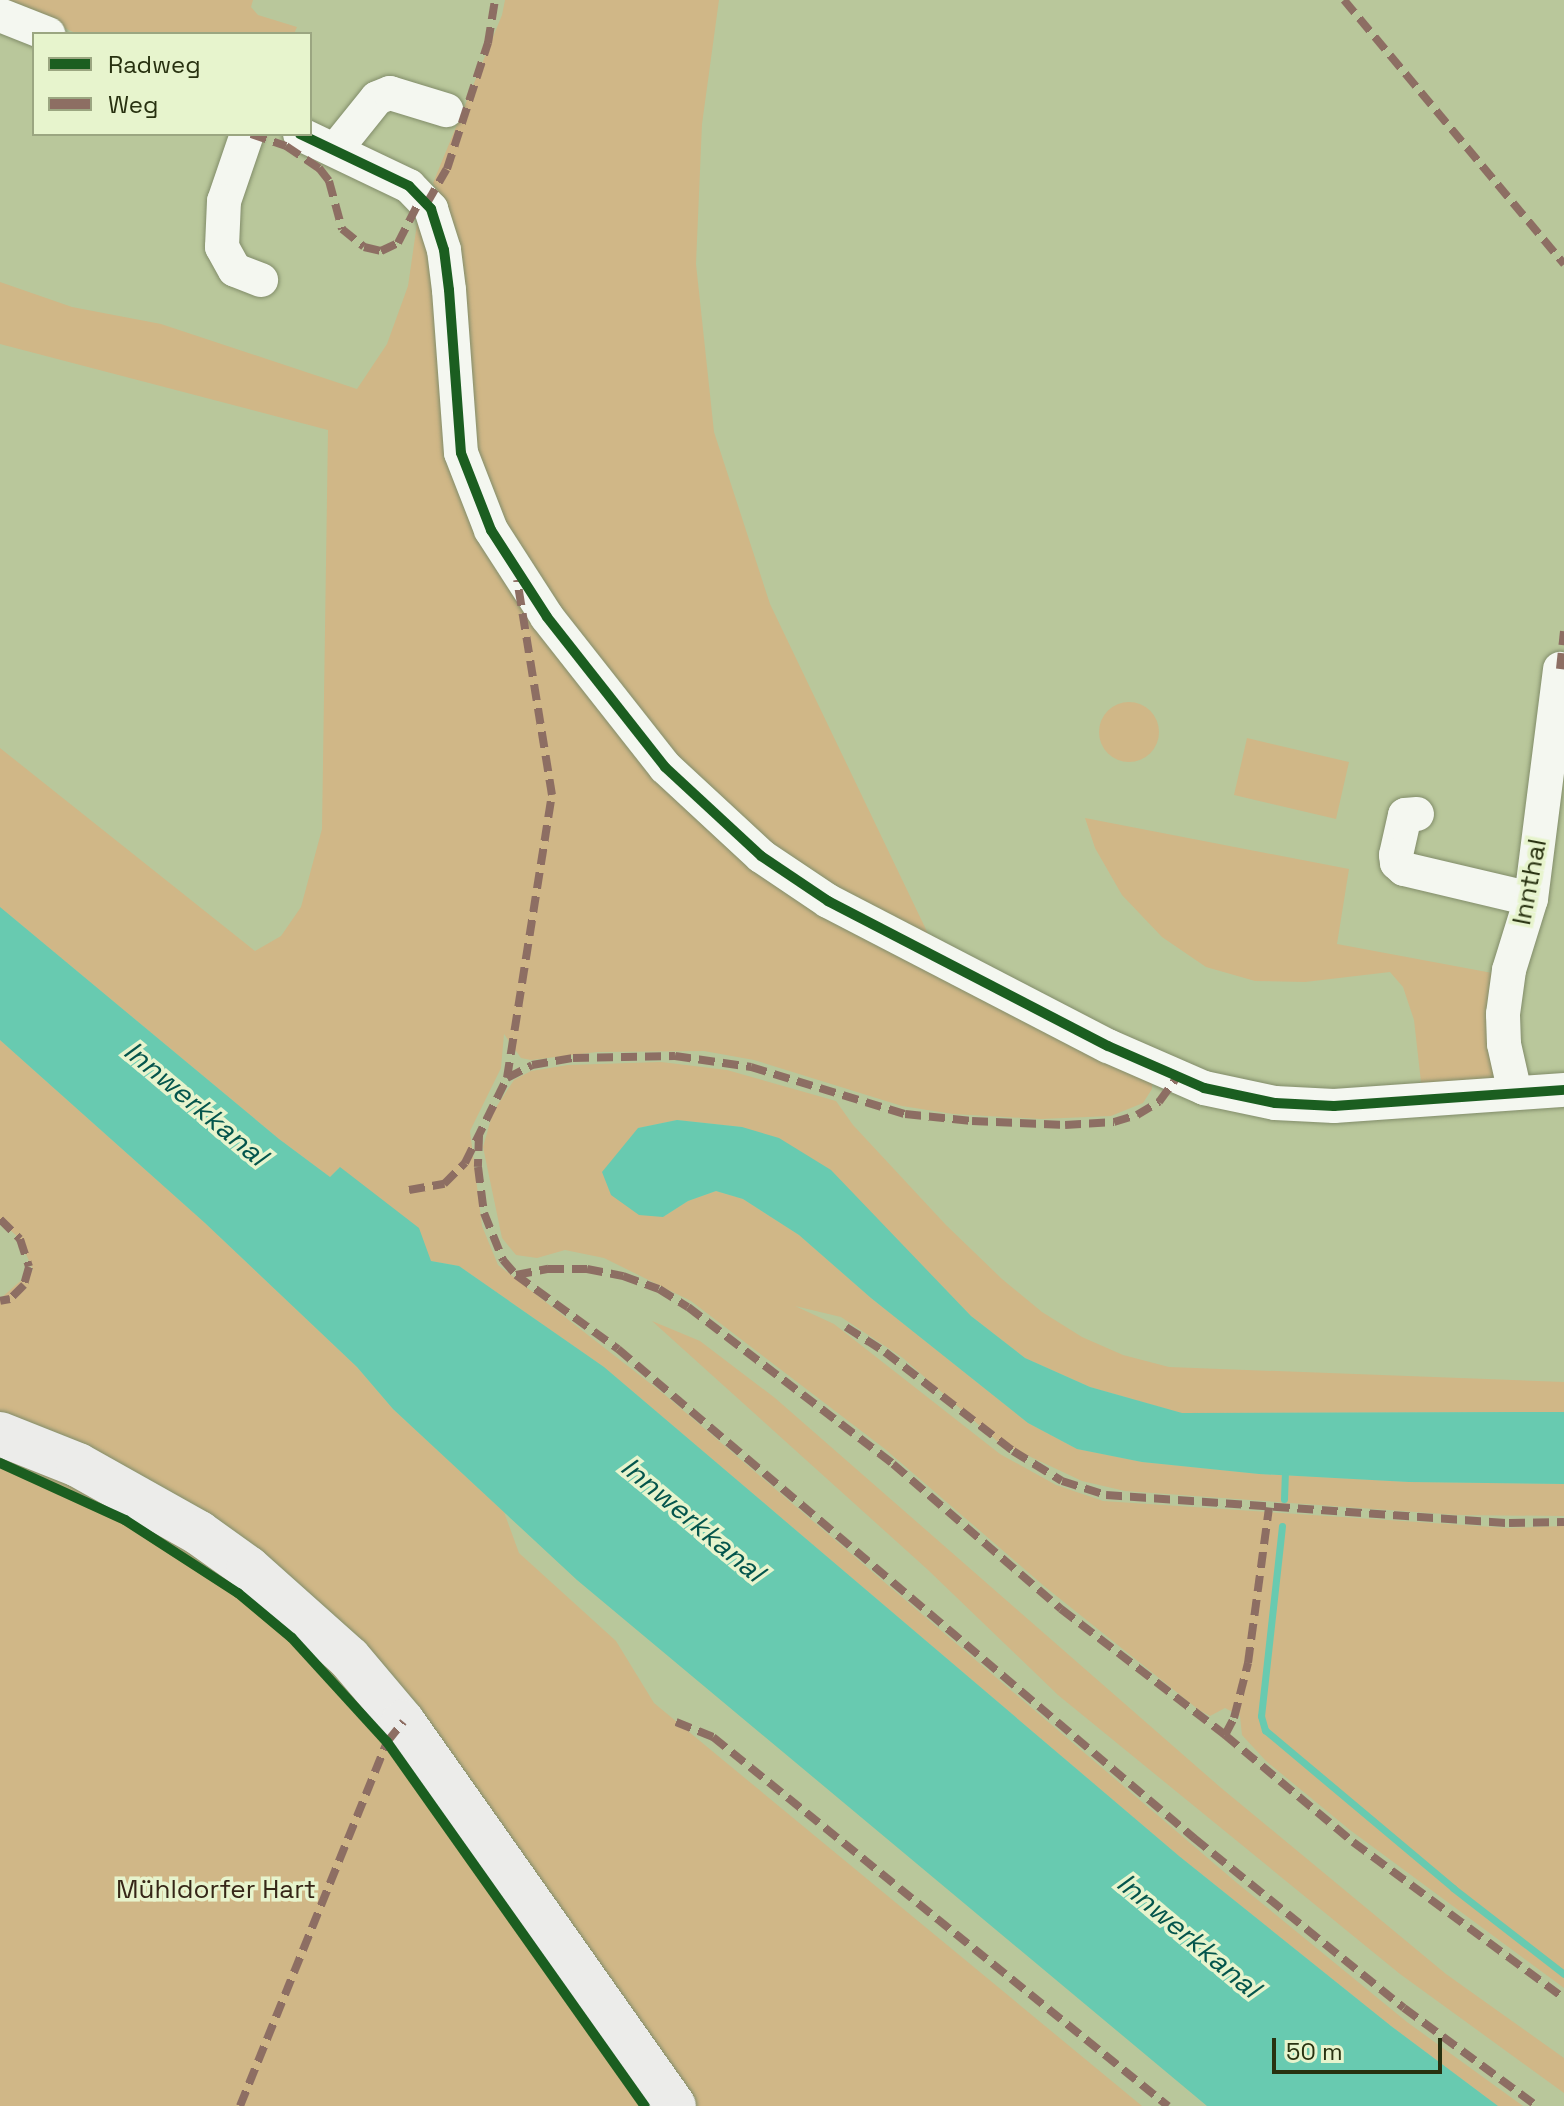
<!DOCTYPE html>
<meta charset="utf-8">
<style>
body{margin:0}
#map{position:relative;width:1564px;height:2106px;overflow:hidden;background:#b9c79b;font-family:"Space Grotesk",sans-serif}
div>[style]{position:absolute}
.green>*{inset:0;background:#d0b787}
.round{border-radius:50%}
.water>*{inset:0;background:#68cab0}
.stream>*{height:7px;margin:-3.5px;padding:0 3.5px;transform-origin:3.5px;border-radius:3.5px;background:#68cab0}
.roads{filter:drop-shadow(0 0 2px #818c69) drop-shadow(0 0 2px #818c69)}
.minor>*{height:34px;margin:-17px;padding:0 17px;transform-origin:17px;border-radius:17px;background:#f4f7f0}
.major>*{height:44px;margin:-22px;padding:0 22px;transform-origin:22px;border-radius:22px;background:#ececea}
.quiet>*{height:8px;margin-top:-4px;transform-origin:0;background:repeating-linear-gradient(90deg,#8d6e63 0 16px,transparent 0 24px)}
.cycleway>*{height:10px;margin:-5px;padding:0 5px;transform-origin:5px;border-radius:5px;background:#1b5e20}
span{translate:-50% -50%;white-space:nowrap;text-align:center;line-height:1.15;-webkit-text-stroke:7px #e7f4cd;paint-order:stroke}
.street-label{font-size:26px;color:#283110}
.park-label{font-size:26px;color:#362617}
.water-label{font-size:28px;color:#04554c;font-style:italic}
.legend{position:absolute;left:32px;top:32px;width:280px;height:104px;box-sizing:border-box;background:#e7f4cd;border:2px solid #9ba681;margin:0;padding:10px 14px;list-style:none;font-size:24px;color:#283110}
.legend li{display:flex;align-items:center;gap:16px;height:40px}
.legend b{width:40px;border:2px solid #9ba681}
.scale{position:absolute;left:1272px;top:2038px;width:170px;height:36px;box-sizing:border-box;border:4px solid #283110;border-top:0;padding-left:10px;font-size:24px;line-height:28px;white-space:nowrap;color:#283110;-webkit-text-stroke:6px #e7f4cd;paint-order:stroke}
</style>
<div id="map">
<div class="green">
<div style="clip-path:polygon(0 0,253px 0,251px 7px,258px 15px,297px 27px,294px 34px,78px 34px)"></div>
<div style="clip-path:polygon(505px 0,719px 0,702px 124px,696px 264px,714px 432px,770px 604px,932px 942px,805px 874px,685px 771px,547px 600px,479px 480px,441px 199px,433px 183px,502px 15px)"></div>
<div style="clip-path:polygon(418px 217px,425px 224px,453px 460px,669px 784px,1152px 1081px,1152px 1089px,1143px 1103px,1111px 1116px,1041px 1119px,953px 1114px,902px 1106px,754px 1060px,704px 1051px,597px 1052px,531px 1060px,521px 1058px,504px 1034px,501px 1068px,470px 1131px,482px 1226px,498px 1265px,665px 1395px,1237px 1883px,1407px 2022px,1523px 2106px,1498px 2106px,1391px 2026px,1179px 1856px,604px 1367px,459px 1266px,431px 1261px,339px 1168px,330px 1177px,279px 1139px,0 907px,0 748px,255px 951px,281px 936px,301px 907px,322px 829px,328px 430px,0 344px,0 282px,72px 307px,161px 324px,357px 389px,387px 344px,408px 286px)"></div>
<div class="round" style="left:1099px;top:702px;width:60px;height:60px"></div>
<div style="clip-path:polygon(1247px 738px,1349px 762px,1336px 819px,1234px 795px)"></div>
<div style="clip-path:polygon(1085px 818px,1349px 869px,1337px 944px,1503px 975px,1502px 1081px,1422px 1091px,1414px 1020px,1403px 987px,1390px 972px,1305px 982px,1255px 981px,1206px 967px,1162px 937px,1122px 895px,1095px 848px)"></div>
<div style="clip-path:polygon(0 1040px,205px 1223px,357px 1367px,393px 1409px,504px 1512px,519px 1553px,616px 1641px,654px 1703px,1142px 2106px,0 2106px,0 1299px,33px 1270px,19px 1238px,0 1221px)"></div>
<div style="clip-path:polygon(661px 1062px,727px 1070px,836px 1101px,853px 1125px,946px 1225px,1002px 1279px,1042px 1312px,1082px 1337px,1123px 1355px,1169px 1367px,1564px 1382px,1564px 1412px,1181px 1413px,1090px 1387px,1025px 1358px,971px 1316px,890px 1232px,742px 1127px,677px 1120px,638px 1128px,663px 1217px,688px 1201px,716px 1191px,743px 1199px,799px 1235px,871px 1298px,1028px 1423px,1077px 1449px,1142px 1462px,1259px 1474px,1409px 1482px,1564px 1484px,1564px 1516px,1458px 1515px,1125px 1491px,1082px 1481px,997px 1441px,903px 1358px,841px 1317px,795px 1306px,834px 1324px,1000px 1454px,1056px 1485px,1103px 1501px,1508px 1528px,1564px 1526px,1564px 1988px,1350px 1830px,1266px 1761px,1242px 1735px,1240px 1716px,1225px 1708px,1210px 1716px,1199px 1710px,1044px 1586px,885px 1449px,691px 1301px,604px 1258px,565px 1250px,537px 1258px,516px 1255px,502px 1238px,483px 1147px,493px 1112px,514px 1080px,531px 1071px,568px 1065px)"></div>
<div style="clip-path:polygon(652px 1321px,700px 1341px,775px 1398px,1220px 1787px,1446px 1974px,1564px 2058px,1564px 2093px,1400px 1974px,1058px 1695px,927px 1569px)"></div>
</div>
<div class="water">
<div style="clip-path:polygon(0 907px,279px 1139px,330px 1177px,340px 1167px,419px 1228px,431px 1261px,459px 1266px,604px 1367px,1179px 1856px,1391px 2026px,1498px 2106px,1207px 2106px,577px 1580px,393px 1409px,357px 1367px,205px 1223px,0 1040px)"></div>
<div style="clip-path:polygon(677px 1120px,742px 1127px,779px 1138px,831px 1170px,971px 1316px,1025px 1358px,1090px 1387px,1182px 1413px,1564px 1412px,1564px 1484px,1409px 1482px,1259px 1474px,1142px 1462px,1077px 1449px,1028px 1423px,871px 1298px,799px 1235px,743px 1199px,716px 1191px,688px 1201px,663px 1217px,639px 1215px,611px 1195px,602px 1172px,638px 1128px)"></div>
</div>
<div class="stream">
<div style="left:1284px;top:1499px;width:24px;rotate:-88deg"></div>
<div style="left:1282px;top:1526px;width:191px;rotate:96.3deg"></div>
<div style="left:1261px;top:1716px;width:15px;rotate:74deg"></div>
<div style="left:1265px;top:1730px;width:246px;rotate:40deg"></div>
<div style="left:1453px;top:1888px;width:140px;rotate:37.8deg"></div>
</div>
<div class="roads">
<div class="minor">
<div style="left:0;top:15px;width:52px;rotate:21.6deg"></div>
<div style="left:247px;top:134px;width:71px;rotate:108.9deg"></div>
<div style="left:224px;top:201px;width:46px;rotate:92.5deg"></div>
<div style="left:222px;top:247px;width:26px;rotate:61deg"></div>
<div style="left:235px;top:270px;width:28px;rotate:21deg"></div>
<div style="left:300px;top:134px;width:121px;rotate:25.5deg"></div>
<div style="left:409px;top:186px;width:32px;rotate:46deg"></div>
<div style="left:431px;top:209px;width:43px;rotate:72.4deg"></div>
<div style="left:444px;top:250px;width:40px;rotate:82.9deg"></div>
<div style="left:449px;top:290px;width:163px;rotate:85.8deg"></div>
<div style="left:461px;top:453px;width:83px;rotate:68.7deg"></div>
<div style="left:491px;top:530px;width:103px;rotate:57.2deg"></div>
<div style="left:547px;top:617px;width:191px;rotate:51.8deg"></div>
<div style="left:665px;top:767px;width:131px;rotate:42.8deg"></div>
<div style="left:761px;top:856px;width:81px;rotate:33.9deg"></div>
<div style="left:828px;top:901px;width:315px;rotate:27.4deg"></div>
<div style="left:1108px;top:1046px;width:105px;rotate:23.6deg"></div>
<div style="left:1204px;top:1088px;width:73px;rotate:11.9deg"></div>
<div style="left:1275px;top:1103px;width:59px;rotate:2.9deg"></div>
<div style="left:1334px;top:1106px;width:231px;rotate:-4deg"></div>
<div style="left:336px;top:149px;width:65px;rotate:-51.2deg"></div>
<div style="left:377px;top:98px;width:14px;rotate:-21deg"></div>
<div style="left:390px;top:93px;width:59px;rotate:16.9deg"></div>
<div style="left:1417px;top:814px;width:12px;rotate:175deg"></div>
<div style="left:1405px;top:815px;width:41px;rotate:102.7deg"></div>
<div style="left:1396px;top:855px;width:8px;rotate:83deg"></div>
<div style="left:1397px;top:863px;width:9px;rotate:41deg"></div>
<div style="left:1404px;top:869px;width:130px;rotate:13.3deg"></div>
<div style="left:1515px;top:1093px;width:50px;rotate:-102.7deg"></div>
<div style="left:1504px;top:1044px;width:30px;rotate:-92deg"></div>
<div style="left:1503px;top:1014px;width:44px;rotate:-82.2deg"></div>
<div style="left:1509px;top:970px;width:74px;rotate:-72.8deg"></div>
<div style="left:1531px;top:899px;width:232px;rotate:-82.8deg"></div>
</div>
<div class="major">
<div style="left:0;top:1434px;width:84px;rotate:21.7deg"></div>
<div style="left:78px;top:1465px;width:139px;rotate:29.3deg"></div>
<div style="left:199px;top:1533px;width:60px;rotate:35.5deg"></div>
<div style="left:248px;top:1568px;width:135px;rotate:41.7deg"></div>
<div style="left:349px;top:1658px;width:84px;rotate:49.8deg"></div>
<div style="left:403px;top:1722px;width:470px;rotate:54.8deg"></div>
</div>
</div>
<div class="quiet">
<div style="left:1344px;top:0;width:344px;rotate:50.2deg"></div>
<div style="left:251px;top:134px;width:37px;rotate:19deg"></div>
<div style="left:286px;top:146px;width:40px;rotate:34deg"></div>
<div style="left:319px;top:168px;width:16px;rotate:52deg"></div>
<div style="left:329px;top:181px;width:50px;rotate:74.8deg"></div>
<div style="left:342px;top:229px;width:28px;rotate:39deg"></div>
<div style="left:364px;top:247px;width:17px;rotate:13deg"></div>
<div style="left:381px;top:251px;width:19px;rotate:-25deg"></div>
<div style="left:398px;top:243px;width:53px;rotate:-62.9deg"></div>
<div style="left:427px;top:203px;width:39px;rotate:-60deg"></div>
<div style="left:447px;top:169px;width:133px;rotate:-72deg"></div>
<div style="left:488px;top:43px;width:44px;rotate:-80.8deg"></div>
<div style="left:1560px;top:669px;width:38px;rotate:-84deg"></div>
<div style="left:507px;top:1078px;width:287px;rotate:-81deg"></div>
<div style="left:552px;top:795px;width:218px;rotate:-99.2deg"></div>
<div style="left:479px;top:1135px;width:32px;rotate:92deg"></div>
<div style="left:478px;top:1167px;width:46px;rotate:82.6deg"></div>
<div style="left:484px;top:1213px;width:51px;rotate:68deg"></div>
<div style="left:503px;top:1260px;width:20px;rotate:49deg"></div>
<div style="left:516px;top:1275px;width:126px;rotate:36deg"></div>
<div style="left:618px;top:1349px;width:756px;rotate:40.33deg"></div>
<div style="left:1194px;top:1838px;width:270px;rotate:39deg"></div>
<div style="left:1404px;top:2008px;width:165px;rotate:36.4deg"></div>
<div style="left:409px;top:1190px;width:36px;rotate:-10deg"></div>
<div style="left:444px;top:1184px;width:30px;rotate:-45deg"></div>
<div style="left:465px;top:1163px;width:95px;rotate:-63.7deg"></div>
<div style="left:507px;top:1078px;width:28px;rotate:-27deg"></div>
<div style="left:532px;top:1065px;width:42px;rotate:-9.7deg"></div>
<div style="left:573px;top:1058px;width:102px;rotate:-1.1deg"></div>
<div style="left:675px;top:1056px;width:77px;rotate:8.2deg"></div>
<div style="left:751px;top:1067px;width:161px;rotate:17deg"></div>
<div style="left:905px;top:1114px;width:67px;rotate:6deg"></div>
<div style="left:972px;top:1121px;width:93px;rotate:2.5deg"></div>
<div style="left:1065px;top:1125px;width:49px;rotate:-3.5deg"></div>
<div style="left:1114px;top:1122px;width:24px;rotate:-17deg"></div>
<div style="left:1137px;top:1115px;width:26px;rotate:-31deg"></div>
<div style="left:1159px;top:1102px;width:31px;rotate:-54deg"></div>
<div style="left:0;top:1219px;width:28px;rotate:45deg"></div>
<div style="left:20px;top:1239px;width:29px;rotate:72deg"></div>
<div style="left:29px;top:1267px;width:19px;rotate:106deg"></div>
<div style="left:24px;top:1285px;width:20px;rotate:135deg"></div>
<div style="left:10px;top:1299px;width:10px;rotate:169deg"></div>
<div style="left:516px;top:1275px;width:33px;rotate:-11deg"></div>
<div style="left:548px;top:1269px;width:39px"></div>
<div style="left:587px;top:1269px;width:37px;rotate:11deg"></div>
<div style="left:623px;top:1276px;width:38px;rotate:20deg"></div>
<div style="left:659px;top:1289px;width:34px;rotate:32deg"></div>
<div style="left:688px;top:1307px;width:258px;rotate:37.4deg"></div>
<div style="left:893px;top:1464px;width:222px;rotate:40.8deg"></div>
<div style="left:1061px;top:1609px;width:207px;rotate:37.5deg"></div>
<div style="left:1225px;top:1735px;width:167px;rotate:39.9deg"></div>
<div style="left:1353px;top:1842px;width:262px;rotate:36.5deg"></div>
<div style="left:846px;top:1327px;width:46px;rotate:32.7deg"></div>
<div style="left:885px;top:1352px;width:162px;rotate:37.7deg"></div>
<div style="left:1013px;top:1451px;width:57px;rotate:31.5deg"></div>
<div style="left:1062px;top:1481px;width:46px;rotate:17.7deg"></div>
<div style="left:1106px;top:1495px;width:404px;rotate:4deg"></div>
<div style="left:1509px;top:1523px;width:55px;rotate:-1deg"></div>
<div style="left:676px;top:1722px;width:40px;rotate:22deg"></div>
<div style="left:713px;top:1737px;width:586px;rotate:39.04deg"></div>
<div style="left:1225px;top:1735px;width:19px;rotate:-62deg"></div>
<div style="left:1234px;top:1718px;width:57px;rotate:-75.7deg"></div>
<div style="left:1248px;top:1663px;width:157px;rotate:-82.3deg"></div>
<div style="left:240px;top:2106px;width:393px;rotate:-68deg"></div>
<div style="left:387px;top:1742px;width:26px;rotate:-51deg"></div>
</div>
<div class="cycleway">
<div style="left:300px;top:134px;width:121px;rotate:25.5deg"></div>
<div style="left:409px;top:186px;width:32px;rotate:46deg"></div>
<div style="left:431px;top:209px;width:43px;rotate:72.4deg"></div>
<div style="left:444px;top:250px;width:40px;rotate:82.9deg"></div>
<div style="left:449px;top:290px;width:163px;rotate:85.8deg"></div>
<div style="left:461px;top:453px;width:83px;rotate:68.7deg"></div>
<div style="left:491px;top:530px;width:103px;rotate:57.2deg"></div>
<div style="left:547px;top:617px;width:191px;rotate:51.8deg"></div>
<div style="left:665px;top:767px;width:131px;rotate:42.8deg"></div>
<div style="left:761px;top:856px;width:81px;rotate:33.9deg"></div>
<div style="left:828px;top:901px;width:315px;rotate:27.4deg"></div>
<div style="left:1108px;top:1046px;width:105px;rotate:23.6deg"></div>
<div style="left:1204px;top:1088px;width:73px;rotate:11.9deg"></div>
<div style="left:1275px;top:1103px;width:59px;rotate:2.9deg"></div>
<div style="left:1334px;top:1106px;width:231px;rotate:-4deg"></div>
<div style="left:0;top:1463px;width:137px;rotate:24.5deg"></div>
<div style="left:125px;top:1520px;width:135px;rotate:32.9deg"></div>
<div style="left:238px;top:1593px;width:70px;rotate:39.8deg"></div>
<div style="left:292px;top:1638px;width:141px;rotate:47.6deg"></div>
<div style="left:387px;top:1742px;width:446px;rotate:54.7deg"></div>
</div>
<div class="street-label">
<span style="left:1530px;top:882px;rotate:-79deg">Innthal</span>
</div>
<div class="park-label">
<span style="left:216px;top:1890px">Mühldorfer Hart</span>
</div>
<div class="water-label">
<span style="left:196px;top:1103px;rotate:40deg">Innwerkkanal</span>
<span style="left:693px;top:1519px;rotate:40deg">Innwerkkanal</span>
<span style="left:1189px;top:1935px;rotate:40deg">Innwerkkanal</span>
</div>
<ul class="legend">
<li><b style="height:10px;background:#1b5e20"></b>Radweg</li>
<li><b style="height:10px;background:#8d6e63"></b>Weg</li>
</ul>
<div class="scale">50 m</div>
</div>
